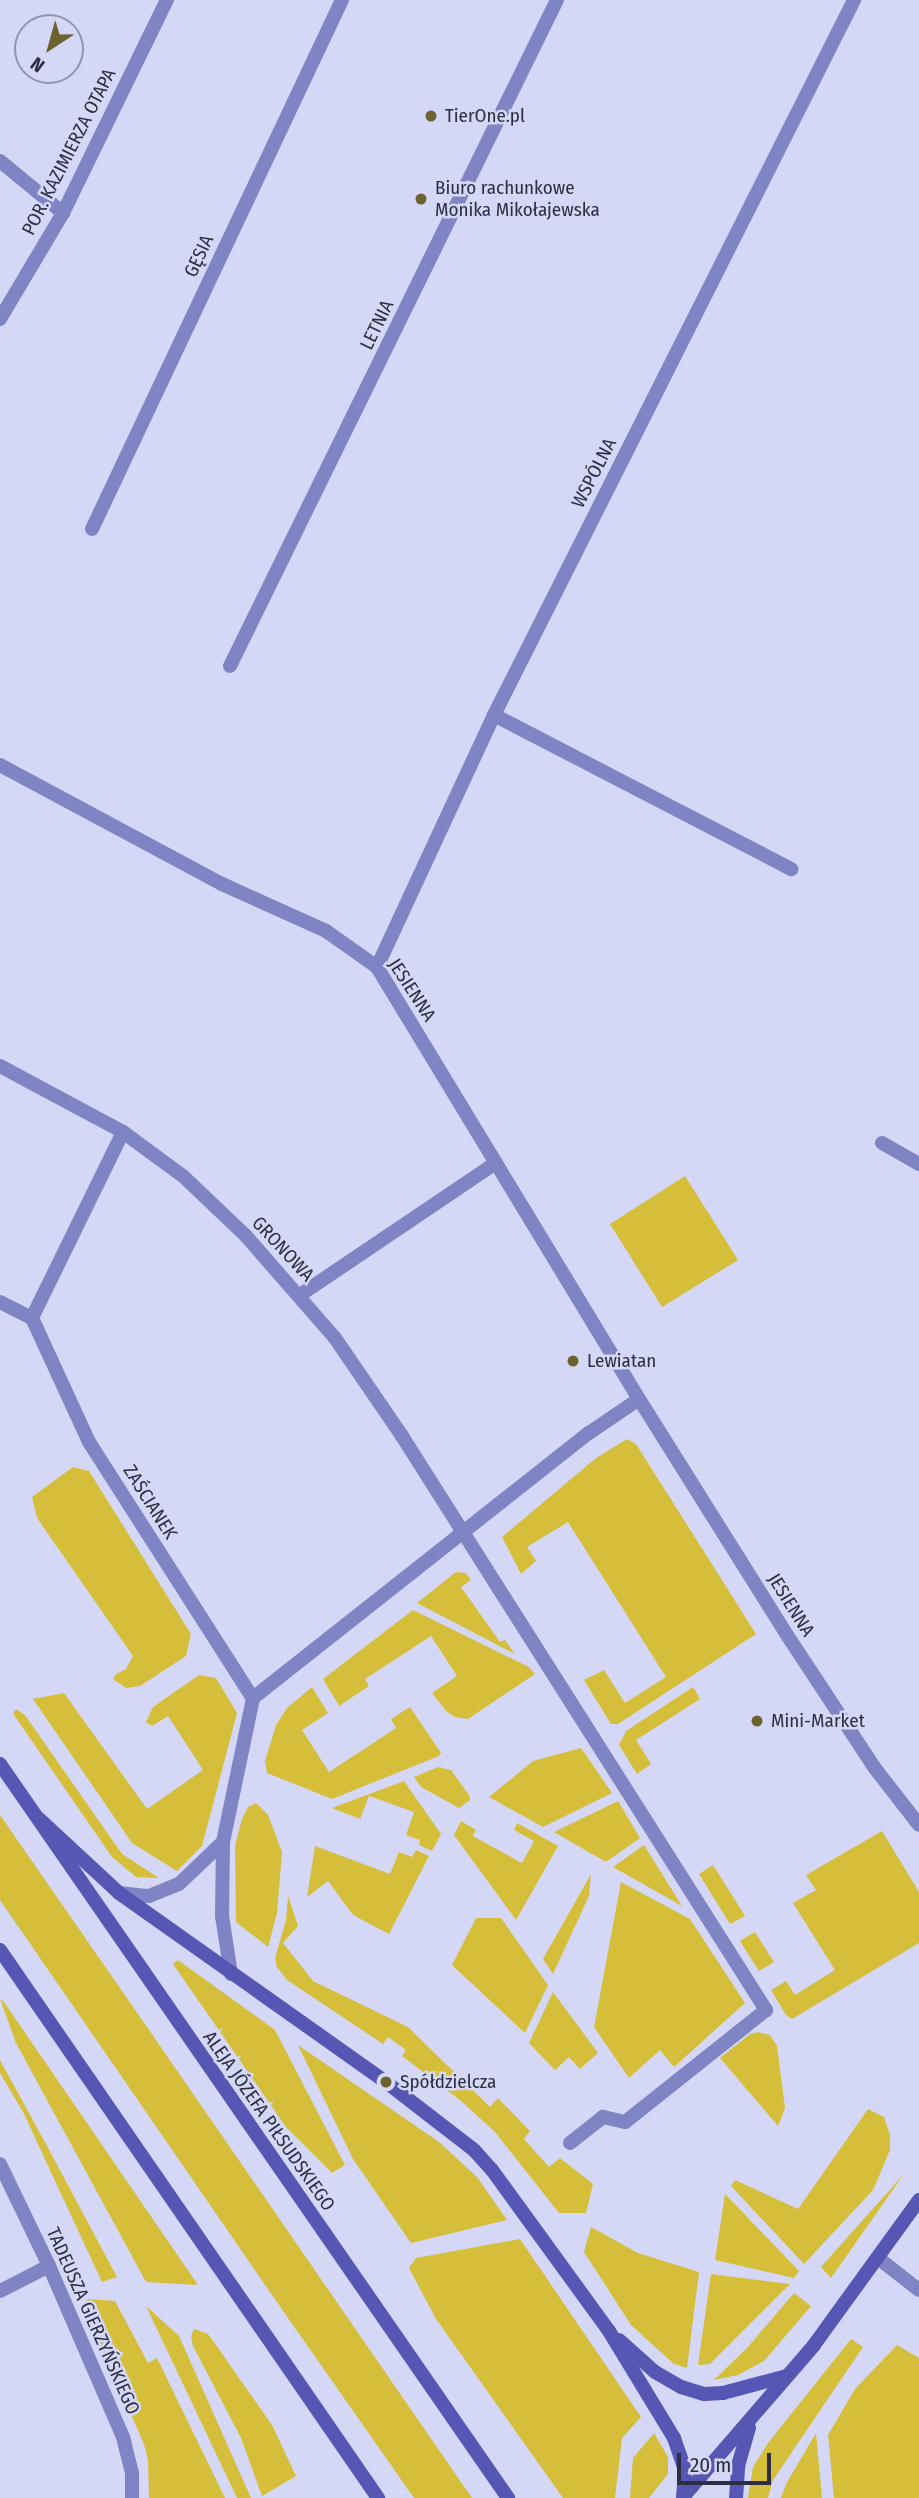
<!DOCTYPE html>
<meta charset="utf-8">
<style>
body{margin:0}
#map{position:relative;width:919px;height:2498px;overflow:hidden;background:#d4d8f6;font-family:"Fira Sans Condensed",sans-serif}
div>[style]{position:absolute}
.green>*{inset:0;background:#d5be39}
.street>*{height:14px;margin:-7px;padding:0 7px;transform-origin:7px;border-radius:7px;background:#7e84c4}
.secondary>*{height:14px;margin:-7px;padding:0 7px;transform-origin:7px;border-radius:7px;background:#5657b4}
.dots>*{width:19px;height:19px;translate:-50% -50%;box-sizing:border-box;border:4px solid #d4d8f6;border-radius:50%}
span{translate:-50% -50%;white-space:nowrap;text-align:center;line-height:1.15;-webkit-text-stroke:5px #d4d8f6;paint-order:stroke}
.poi-label{font-size:19px;color:#2c2e42}
.left{translate:0 -50%;text-align:left}
.street-label{font-size:19px;color:#2c2e42}
.north{position:absolute;left:14px;top:14px;width:70px;height:70px;box-sizing:border-box;background:#d4d8f6;border:2px solid #9194ae;border-radius:50%;rotate:216deg;font-size:19px;font-weight:700;line-height:28px;text-align:center;color:#2c2e42}
.north::after{content:'';display:block;margin:auto;width:24px;height:32px;background:#6c622f;clip-path:polygon(50% 0,100% 100%,50% 72%,0 100%)}
.scale{position:absolute;left:677px;top:2453px;width:94px;height:32px;box-sizing:border-box;border:4px solid #2c2e42;border-top:0;padding-left:9px;font-size:21px;line-height:24px;white-space:nowrap;color:#2c2e42;-webkit-text-stroke:5px #d4d8f6;paint-order:stroke}
</style>
<div id="map">
<div class="green">
<div style="clip-path:polygon(685px 1176px,738px 1260px,662px 1307px,610px 1224px)"></div>
<div style="clip-path:polygon(627px 1439px,636px 1444px,756px 1634px,618px 1724px,611px 1724px,584px 1680px,604px 1670px,625px 1703px,666px 1677px,568px 1522px,527px 1547px,536px 1561px,521px 1574px,502px 1537px,596px 1458px)"></div>
<div style="clip-path:polygon(73px 1467px,89px 1471px,191px 1634px,186px 1656px,140px 1686px,126px 1688px,113px 1679px,116px 1674px,126px 1669px,133px 1656px,37px 1518px,32px 1497px)"></div>
<div style="clip-path:polygon(456px 1572px,466px 1573px,471px 1580px,461px 1587px,500px 1642px,505px 1640px,515px 1654px,417px 1603px)"></div>
<div style="clip-path:polygon(413px 1610px,529px 1667px,535px 1674px,468px 1719px,455px 1717px,446px 1711px,432px 1693px,457px 1676px,431px 1636px,365px 1679px,369px 1686px,339px 1706px,323px 1679px)"></div>
<div style="clip-path:polygon(199px 1675px,216px 1678px,237px 1713px,202px 1846px,177px 1871px,132px 1843px,33px 1699px,64px 1693px,147px 1809px,203px 1770px,168px 1716px,152px 1726px,146px 1722px,153px 1707px)"></div>
<div style="clip-path:polygon(312px 1687px,328px 1713px,302px 1730px,329px 1772px,396px 1728px,391px 1719px,410px 1707px,441px 1753px,439px 1756px,332px 1799px,267px 1773px,265px 1761px,276px 1725px,287px 1708px)"></div>
<div style="clip-path:polygon(693px 1687px,700px 1699px,636px 1740px,651px 1764px,637px 1774px,619px 1745px,626px 1731px)"></div>
<div style="clip-path:polygon(16px 1709px,25px 1715px,122px 1854px,159px 1878px,136px 1877px,112px 1857px,16px 1718px,13px 1713px)"></div>
<div style="clip-path:polygon(581px 1748px,612px 1793px,543px 1827px,489px 1797px,533px 1761px)"></div>
<div style="clip-path:polygon(438px 1767px,451px 1770px,469px 1795px,470px 1800px,459px 1808px,421px 1787px,414px 1777px)"></div>
<div style="clip-path:polygon(404px 1781px,441px 1834px,432px 1851px,419px 1845px,420px 1840px,406px 1835px,414px 1812px,369px 1796px,360px 1819px,332px 1808px)"></div>
<div style="clip-path:polygon(618px 1801px,640px 1838px,606px 1862px,554px 1832px)"></div>
<div style="clip-path:polygon(256px 1803px,268px 1815px,282px 1852px,277px 1913px,268px 1947px,236px 1922px,235px 1846px,242px 1819px,248px 1807px)"></div>
<div style="clip-path:polygon(0 1815px,147px 2027px,472px 2498px,414px 2498px,281px 2308px,0 1900px)"></div>
<div style="clip-path:polygon(461px 1821px,476px 1830px,473px 1836px,522px 1863px,534px 1841px,514px 1830px,517px 1823px,558px 1846px,516px 1920px,454px 1835px)"></div>
<div style="clip-path:polygon(882px 1831px,919px 1892px,919px 1943px,792px 2019px,786px 2015px,771px 1990px,786px 1981px,795px 1995px,835px 1970px,793px 1903px,816px 1890px,806px 1875px)"></div>
<div style="clip-path:polygon(644px 1845px,682px 1906px,613px 1867px)"></div>
<div style="clip-path:polygon(315px 1846px,390px 1874px,399px 1852px,412px 1857px,416px 1850px,429px 1856px,389px 1934px,353px 1915px,328px 1881px,307px 1897px)"></div>
<div style="clip-path:polygon(713px 1865px,745px 1916px,730px 1924px,699px 1874px)"></div>
<div style="clip-path:polygon(591px 1874px,589px 1896px,553px 1974px,543px 1959px)"></div>
<div style="clip-path:polygon(621px 1882px,690px 1919px,745px 2003px,674px 2067px,660px 2050px,629px 2078px,594px 2027px)"></div>
<div style="clip-path:polygon(288px 1896px,298px 1926px,283px 1943px,313px 1981px,408px 2027px,490px 2107px,498px 2098px,530px 2131px,524px 2139px,549px 2167px,560px 2158px,593px 2184px,586px 2213px,559px 2213px,495px 2132px,461px 2101px,402px 2056px,406px 2050px,388px 2037px,383px 2044px,287px 1980px,277px 1967px,275px 1958px,286px 1920px)"></div>
<div style="clip-path:polygon(476px 1918px,501px 1918px,548px 1985px,525px 2033px,452px 1965px)"></div>
<div style="clip-path:polygon(755px 1932px,774px 1962px,759px 1971px,740px 1941px)"></div>
<div style="clip-path:polygon(178px 1960px,275px 2030px,345px 2165px,332px 2173px,286px 2127px,173px 1964px)"></div>
<div style="clip-path:polygon(553px 1992px,598px 2053px,580px 2069px,569px 2057px,555px 2070px,529px 2043px)"></div>
<div style="clip-path:polygon(0 1999px,4px 2002px,198px 2285px,146px 2282px,16px 2043px)"></div>
<div style="clip-path:polygon(758px 2032px,770px 2035px,777px 2046px,785px 2108px,778px 2126px,720px 2058px,750px 2034px)"></div>
<div style="clip-path:polygon(298px 2045px,439px 2142px,477px 2177px,507px 2220px,411px 2243px,353px 2159px)"></div>
<div style="clip-path:polygon(0 2060px,47px 2146px,117px 2277px,102px 2282px,23px 2112px,0 2073px)"></div>
<div style="clip-path:polygon(868px 2109px,884px 2117px,890px 2135px,890px 2150px,873px 2190px,804px 2264px,731px 2186px,735px 2180px,798px 2209px)"></div>
<div style="clip-path:polygon(904px 2174px,831px 2278px,821px 2267px)"></div>
<div style="clip-path:polygon(725px 2194px,799px 2271px,794px 2278px,715px 2260px)"></div>
<div style="clip-path:polygon(591px 2227px,638px 2253px,699px 2272px,687px 2368px,674px 2364px,631px 2325px,584px 2252px)"></div>
<div style="clip-path:polygon(520px 2239px,641px 2417px,622px 2438px,615px 2498px,563px 2498px,436px 2319px,409px 2268px,416px 2258px)"></div>
<div style="clip-path:polygon(711px 2274px,790px 2284px,710px 2364px,698px 2365px)"></div>
<div style="clip-path:polygon(794px 2293px,811px 2306px,764px 2361px,738px 2375px,714px 2380px,747px 2348px)"></div>
<div style="clip-path:polygon(88px 2299px,115px 2301px,148px 2363px,157px 2358px,225px 2498px,149px 2498px,148px 2460px,144px 2444px,86px 2312px,83px 2303px)"></div>
<div style="clip-path:polygon(146px 2306px,179px 2336px,251px 2498px,237px 2498px)"></div>
<div style="clip-path:polygon(194px 2329px,208px 2334px,216px 2345px,272px 2425px,296px 2476px,262px 2496px,241px 2438px,193px 2346px,191px 2336px)"></div>
<div style="clip-path:polygon(851px 2339px,863px 2347px,773px 2480px,768px 2498px,748px 2498px,753px 2467px,768px 2443px)"></div>
<div style="clip-path:polygon(897px 2345px,919px 2358px,919px 2498px,834px 2498px,828px 2435px,855px 2389px)"></div>
<div style="clip-path:polygon(654px 2433px,668px 2457px,668px 2474px,649px 2498px,630px 2498px,633px 2458px)"></div>
<div style="clip-path:polygon(816px 2433px,822px 2498px,781px 2498px,786px 2484px)"></div>
</div>
<div class="street">
<div style="left:0;top:161px;width:82px;rotate:39.5deg"></div>
<div style="left:0;top:319px;width:123px;rotate:-59.3deg"></div>
<div style="left:63px;top:213px;width:237px;rotate:-64deg"></div>
<div style="left:92px;top:529px;width:585px;rotate:-64.71deg"></div>
<div style="left:230px;top:666px;width:742px;rotate:-63.85deg"></div>
<div style="left:494px;top:715px;width:335px;rotate:27.4deg"></div>
<div style="left:0;top:765px;width:252px;rotate:28.2deg"></div>
<div style="left:222px;top:884px;width:114px;rotate:24.3deg"></div>
<div style="left:326px;top:931px;width:62px;rotate:35.2deg"></div>
<div style="left:377px;top:967px;width:505px;rotate:58.76deg"></div>
<div style="left:639px;top:1399px;width:279px;rotate:57.9deg"></div>
<div style="left:787px;top:1635px;width:158px;rotate:56.6deg"></div>
<div style="left:874px;top:1767px;width:73px;rotate:52.2deg"></div>
<div style="left:377px;top:967px;width:278px;rotate:-65.1deg"></div>
<div style="left:494px;top:715px;width:801px;rotate:-63.27deg"></div>
<div style="left:0;top:1066px;width:140px;rotate:28.2deg"></div>
<div style="left:123px;top:1132px;width:74px;rotate:36.3deg"></div>
<div style="left:183px;top:1176px;width:87px;rotate:43.6deg"></div>
<div style="left:246px;top:1236px;width:135px;rotate:48.9deg"></div>
<div style="left:335px;top:1338px;width:119px;rotate:55.6deg"></div>
<div style="left:402px;top:1436px;width:680px;rotate:57.62deg"></div>
<div style="left:766px;top:2010px;width:180px;rotate:141.5deg"></div>
<div style="left:625px;top:2122px;width:23px;rotate:-167deg"></div>
<div style="left:603px;top:2117px;width:42px;rotate:141.8deg"></div>
<div style="left:123px;top:1132px;width:207px;rotate:116.1deg"></div>
<div style="left:32px;top:1318px;width:136px;rotate:65.3deg"></div>
<div style="left:89px;top:1442px;width:304px;rotate:57.4deg"></div>
<div style="left:882px;top:1143px;width:43px;rotate:29.6deg"></div>
<div style="left:300px;top:1295px;width:236px;rotate:-34deg"></div>
<div style="left:0;top:1302px;width:36px;rotate:27deg"></div>
<div style="left:253px;top:1698px;width:428px;rotate:-38.3deg"></div>
<div style="left:589px;top:1433px;width:60px;rotate:-34.2deg"></div>
<div style="left:119px;top:1893px;width:30px;rotate:6deg"></div>
<div style="left:149px;top:1896px;width:32px;rotate:-22deg"></div>
<div style="left:179px;top:1884px;width:61px;rotate:-43.7deg"></div>
<div style="left:231px;top:1974px;width:59px;rotate:-98.8deg"></div>
<div style="left:222px;top:1916px;width:74px;rotate:-89.2deg"></div>
<div style="left:223px;top:1842px;width:147px;rotate:-78.2deg"></div>
<div style="left:0;top:2164px;width:113px;rotate:64.3deg"></div>
<div style="left:49px;top:2266px;width:186px;rotate:66.6deg"></div>
<div style="left:123px;top:2437px;width:38px;rotate:76deg"></div>
<div style="left:132px;top:2474px;width:24px;rotate:90deg"></div>
<div style="left:878px;top:2258px;width:52px;rotate:38deg"></div>
<div style="left:0;top:2291px;width:55px;rotate:-27deg"></div>
</div>
<div class="secondary">
<div style="left:0;top:1764px;width:893px;rotate:55.31deg"></div>
<div style="left:38px;top:1818px;width:110px;rotate:42.8deg"></div>
<div style="left:119px;top:1893px;width:327px;rotate:35.3deg"></div>
<div style="left:386px;top:2082px;width:111px;rotate:37.7deg"></div>
<div style="left:474px;top:2150px;width:27px;rotate:48deg"></div>
<div style="left:492px;top:2170px;width:199px;rotate:54deg"></div>
<div style="left:609px;top:2331px;width:125px;rotate:58.7deg"></div>
<div style="left:674px;top:2438px;width:34px;rotate:71deg"></div>
<div style="left:685px;top:2470px;width:27px;rotate:94deg"></div>
<div style="left:0;top:1950px;width:666px;rotate:55.4deg"></div>
<div style="left:619px;top:2340px;width:48px;rotate:41.6deg"></div>
<div style="left:655px;top:2372px;width:30px;rotate:30deg"></div>
<div style="left:681px;top:2387px;width:24px;rotate:17deg"></div>
<div style="left:704px;top:2394px;width:19px;rotate:-3deg"></div>
<div style="left:723px;top:2393px;width:66px;rotate:-14.9deg"></div>
<div style="left:683px;top:2497px;width:201px;rotate:-49.2deg"></div>
<div style="left:814px;top:2345px;width:179px;rotate:-54.1deg"></div>
<div style="left:736px;top:2498px;width:32px;rotate:-86deg"></div>
<div style="left:738px;top:2466px;width:40px;rotate:-74deg"></div>
</div>
<div class="dots">
<div style="left:431px;top:116px;background:#6c622f"></div>
<div style="left:421px;top:199px;background:#6c622f"></div>
<div style="left:573px;top:1361px;background:#6c622f"></div>
<div style="left:757px;top:1721px;background:#6c622f"></div>
<div style="left:386px;top:2082px;background:#6c622f"></div>
</div>
<div class="poi-label">
<span class="left" style="left:445px;top:116px">TierOne.pl</span>
<span class="left" style="left:435px;top:199px">Biuro rachunkowe<br>Monika Mikołajewska</span>
<span class="left" style="left:587px;top:1361px">Lewiatan</span>
<span class="left" style="left:771px;top:1721px">Mini-Market</span>
<span class="left" style="left:400px;top:2082px">Spółdzielcza</span>
</div>
<div class="street-label">
<span style="left:69px;top:152px;rotate:-63deg">POR. KAZIMIERZA OTAPA</span>
<span style="left:199px;top:256px;rotate:-65deg">GĘSIA</span>
<span style="left:377px;top:325px;rotate:-64deg">LETNIA</span>
<span style="left:594px;top:473px;rotate:-63deg">WSPÓLNA</span>
<span style="left:412px;top:990px;rotate:57deg">JESIENNA</span>
<span style="left:283px;top:1249px;rotate:47deg">GRONOWA</span>
<span style="left:150px;top:1502px;rotate:58deg">ZAŚCIANEK</span>
<span style="left:791px;top:1605px;rotate:58deg">JESIENNA</span>
<span style="left:269px;top:2121px;rotate:55deg">ALEJA JÓZEFA PIŁSUDSKIEGO</span>
<span style="left:93px;top:2321px;rotate:66deg">TADEUSZA GIERZYŃSKIEGO</span>
</div>
<div class="north">N</div>
<div class="scale">20 m</div>
</div>
